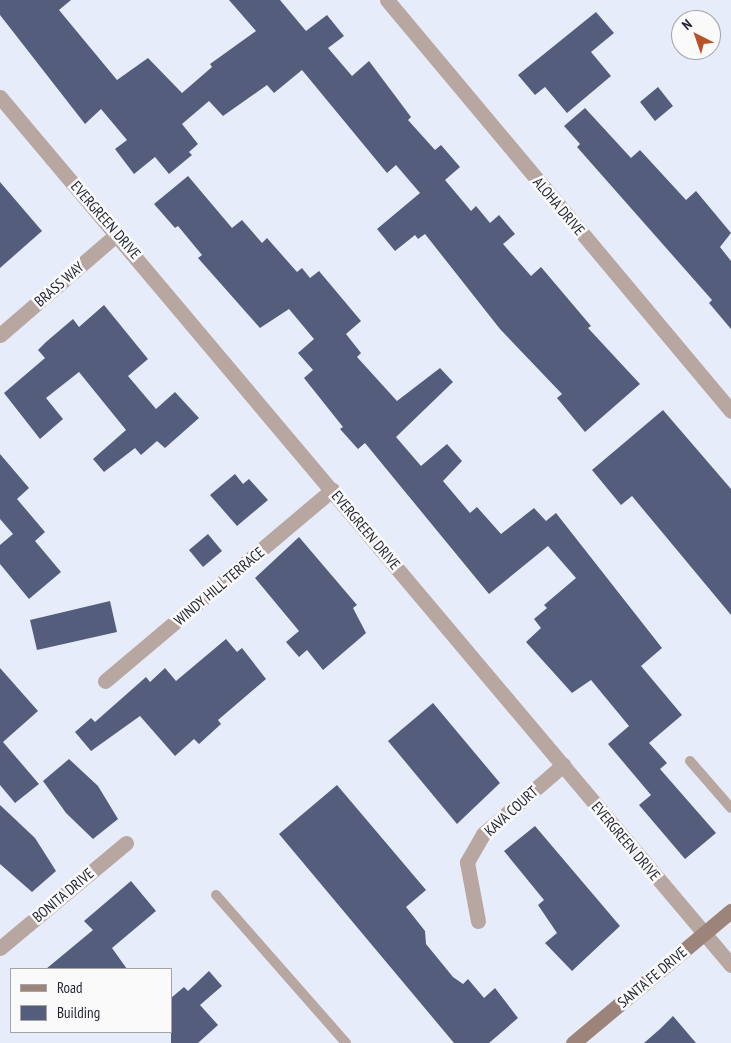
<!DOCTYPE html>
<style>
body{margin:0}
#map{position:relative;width:731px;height:1043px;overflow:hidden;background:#e7ecfb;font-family:"PT Sans Narrow",sans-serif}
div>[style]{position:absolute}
.building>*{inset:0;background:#545e7c}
.lane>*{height:10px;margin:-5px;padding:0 5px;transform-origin:5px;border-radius:5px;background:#b8a6a0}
.street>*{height:15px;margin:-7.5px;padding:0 7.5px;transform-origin:7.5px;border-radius:7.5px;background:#b8a6a0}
.secondary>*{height:15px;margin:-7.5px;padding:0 7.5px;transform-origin:7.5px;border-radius:7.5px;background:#9d847b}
span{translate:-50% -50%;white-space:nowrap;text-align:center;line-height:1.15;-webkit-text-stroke:5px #fafafa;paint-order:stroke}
.street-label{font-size:15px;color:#1f2330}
.legend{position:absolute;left:10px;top:968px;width:162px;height:65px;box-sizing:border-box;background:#fafafa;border:1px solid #a2a4a9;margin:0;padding:6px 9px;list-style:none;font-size:15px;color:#1f2330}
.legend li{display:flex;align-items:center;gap:10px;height:25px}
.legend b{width:25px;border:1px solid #a2a4a9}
.north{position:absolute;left:671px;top:10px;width:50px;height:50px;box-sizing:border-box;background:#fafafa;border:1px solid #a2a4a9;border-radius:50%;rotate:319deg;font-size:14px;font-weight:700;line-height:20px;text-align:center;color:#1f2330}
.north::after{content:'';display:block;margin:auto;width:18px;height:22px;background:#b95327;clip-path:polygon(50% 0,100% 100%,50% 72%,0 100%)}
</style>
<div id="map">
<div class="building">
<div style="clip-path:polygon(0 0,71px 0,59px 10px,117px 80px,148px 58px,182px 93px,212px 67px,210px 64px,256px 31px,229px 0,280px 0,306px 31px,327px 15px,344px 36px,328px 48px,352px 76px,369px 61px,411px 117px,408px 120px,435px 150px,441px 145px,460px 167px,445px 180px,471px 211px,476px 206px,490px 223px,499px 215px,515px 234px,503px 244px,531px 276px,541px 267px,591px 326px,588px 328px,640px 384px,585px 432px,557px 398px,562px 394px,500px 329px,425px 234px,418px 239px,415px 235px,395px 251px,377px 229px,420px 193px,396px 165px,387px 173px,302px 70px,274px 93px,267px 85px,223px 116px,209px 101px,182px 124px,198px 144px,189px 152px,192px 155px,169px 174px,155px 157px,134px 174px,115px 149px,127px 140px,101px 109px,85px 124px,0 15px)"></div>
<div style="clip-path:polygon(596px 12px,614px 33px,591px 52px,611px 76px,567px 113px,545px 87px,535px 95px,518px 75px)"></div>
<div style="clip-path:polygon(658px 87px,673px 106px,655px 121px,640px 102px)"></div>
<div style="clip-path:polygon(585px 108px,631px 158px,640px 150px,686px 200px,696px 191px,731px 233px,720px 247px,731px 261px,731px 329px,709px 303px,712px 300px,577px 147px,580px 144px,564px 126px)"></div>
<div style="clip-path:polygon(188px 176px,232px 228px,242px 220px,262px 243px,267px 238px,297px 272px,302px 268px,310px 278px,319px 271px,361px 321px,346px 334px,361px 353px,357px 357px,397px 401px,440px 368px,453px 382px,396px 437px,421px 466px,447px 444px,462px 461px,443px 481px,470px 513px,477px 507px,501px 534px,534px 508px,546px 521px,556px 513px,662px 648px,641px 666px,682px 715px,649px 743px,667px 763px,660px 769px,716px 833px,685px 859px,639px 805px,651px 795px,608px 744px,629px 726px,591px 680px,572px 693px,526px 642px,541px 628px,534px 619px,547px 608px,544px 605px,576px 578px,548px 546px,489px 594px,365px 443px,358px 449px,340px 429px,343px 427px,304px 378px,313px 370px,298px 353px,314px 339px,289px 309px,260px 328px,198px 258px,202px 255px,178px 226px,175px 228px,154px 204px)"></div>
<div style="clip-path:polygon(0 182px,42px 231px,0 268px)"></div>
<div style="clip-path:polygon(104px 305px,148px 359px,128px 376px,156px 409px,175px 392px,199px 418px,165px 448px,157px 441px,141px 455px,135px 448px,104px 472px,93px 459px,126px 430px,79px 372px,46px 398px,63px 419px,40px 439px,4px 393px,45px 358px,38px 350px,46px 342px,73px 319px,79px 327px)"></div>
<div style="clip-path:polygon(663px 410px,731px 489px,731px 615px,632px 496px,621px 505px,592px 470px)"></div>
<div style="clip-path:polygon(0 454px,29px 488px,17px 499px,45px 532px,35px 541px,61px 572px,29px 599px,0 564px,0 545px,13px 534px,0 519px)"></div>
<div style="clip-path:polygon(235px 474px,243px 484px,249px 479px,268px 500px,237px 526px,210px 495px)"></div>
<div style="clip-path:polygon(208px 534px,222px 551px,203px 567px,189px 550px)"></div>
<div style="clip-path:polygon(299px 537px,357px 605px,353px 608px,366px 633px,323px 670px,307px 650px,299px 657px,286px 642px,299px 631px,255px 578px)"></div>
<div style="clip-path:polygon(110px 601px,117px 632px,37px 650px,30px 620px)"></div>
<div style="clip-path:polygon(226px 639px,237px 652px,242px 648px,266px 679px,218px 720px,221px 724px,199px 744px,194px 739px,175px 756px,140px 716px,91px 751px,75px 732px,91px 718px,95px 722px,146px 677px,150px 682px,165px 668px,176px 681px)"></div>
<div style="clip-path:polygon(0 668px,38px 711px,3px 742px,39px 784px,15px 803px,0 785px)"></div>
<div style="clip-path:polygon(433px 703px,500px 783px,457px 824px,388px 741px)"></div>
<div style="clip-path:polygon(69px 759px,98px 786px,118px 819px,93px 839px,66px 813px,43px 781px)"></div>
<div style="clip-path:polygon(337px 785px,426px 890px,406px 907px,425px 931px,426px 944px,453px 977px,463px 984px,468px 979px,484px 998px,495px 988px,518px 1018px,489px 1043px,454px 1043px,279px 834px)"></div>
<div style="clip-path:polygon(0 805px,35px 838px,56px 871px,32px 892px,0 864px)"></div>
<div style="clip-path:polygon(535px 826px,620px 926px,572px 971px,545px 943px,557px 933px,538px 905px,544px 900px,504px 851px)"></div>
<div style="clip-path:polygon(131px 881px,156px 911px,112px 948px,127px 969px,46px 969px,93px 930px,84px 921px)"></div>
<div style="clip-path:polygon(209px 971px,222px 986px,200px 1005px,218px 1025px,198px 1043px,171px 1043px,171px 998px,184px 987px,188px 991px)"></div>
<div style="clip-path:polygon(673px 1016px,696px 1043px,644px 1043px,660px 1029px)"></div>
</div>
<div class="lane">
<div style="left:690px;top:761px;width:62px;rotate:48.9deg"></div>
<div style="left:216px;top:895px;width:197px;rotate:48.7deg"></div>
</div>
<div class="street">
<div style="left:387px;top:0;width:536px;rotate:50.07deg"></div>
<div style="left:0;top:97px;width:1135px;rotate:49.9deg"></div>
<div style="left:0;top:335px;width:156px;rotate:-40.8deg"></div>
<div style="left:105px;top:681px;width:297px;rotate:-40.1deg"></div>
<div style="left:478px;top:921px;width:60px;rotate:-100.6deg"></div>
<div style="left:467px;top:862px;width:32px;rotate:-60deg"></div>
<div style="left:483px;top:834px;width:106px;rotate:-40.8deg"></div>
<div style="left:0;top:948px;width:164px;rotate:-39.8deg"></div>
</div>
<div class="secondary">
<div style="left:573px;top:1043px;width:206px;rotate:-39.9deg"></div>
</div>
<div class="street-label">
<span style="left:559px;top:206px;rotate:50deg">ALOHA DRIVE</span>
<span style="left:106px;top:220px;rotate:49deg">EVERGREEN DRIVE</span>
<span style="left:59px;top:284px;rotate:-41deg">BRASS WAY</span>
<span style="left:366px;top:530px;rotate:50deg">EVERGREEN DRIVE</span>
<span style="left:219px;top:586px;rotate:-40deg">WINDY HILL TERRACE</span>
<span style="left:511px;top:811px;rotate:-42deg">KAVA COURT</span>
<span style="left:626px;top:841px;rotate:50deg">EVERGREEN DRIVE</span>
<span style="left:63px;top:895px;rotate:-40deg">BONITA DRIVE</span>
<span style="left:652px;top:977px;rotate:-40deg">SANTA FE DRIVE</span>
</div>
<ul class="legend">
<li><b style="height:6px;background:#9d847b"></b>Road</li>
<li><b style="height:14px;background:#545e7c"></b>Building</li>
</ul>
<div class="north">N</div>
</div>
